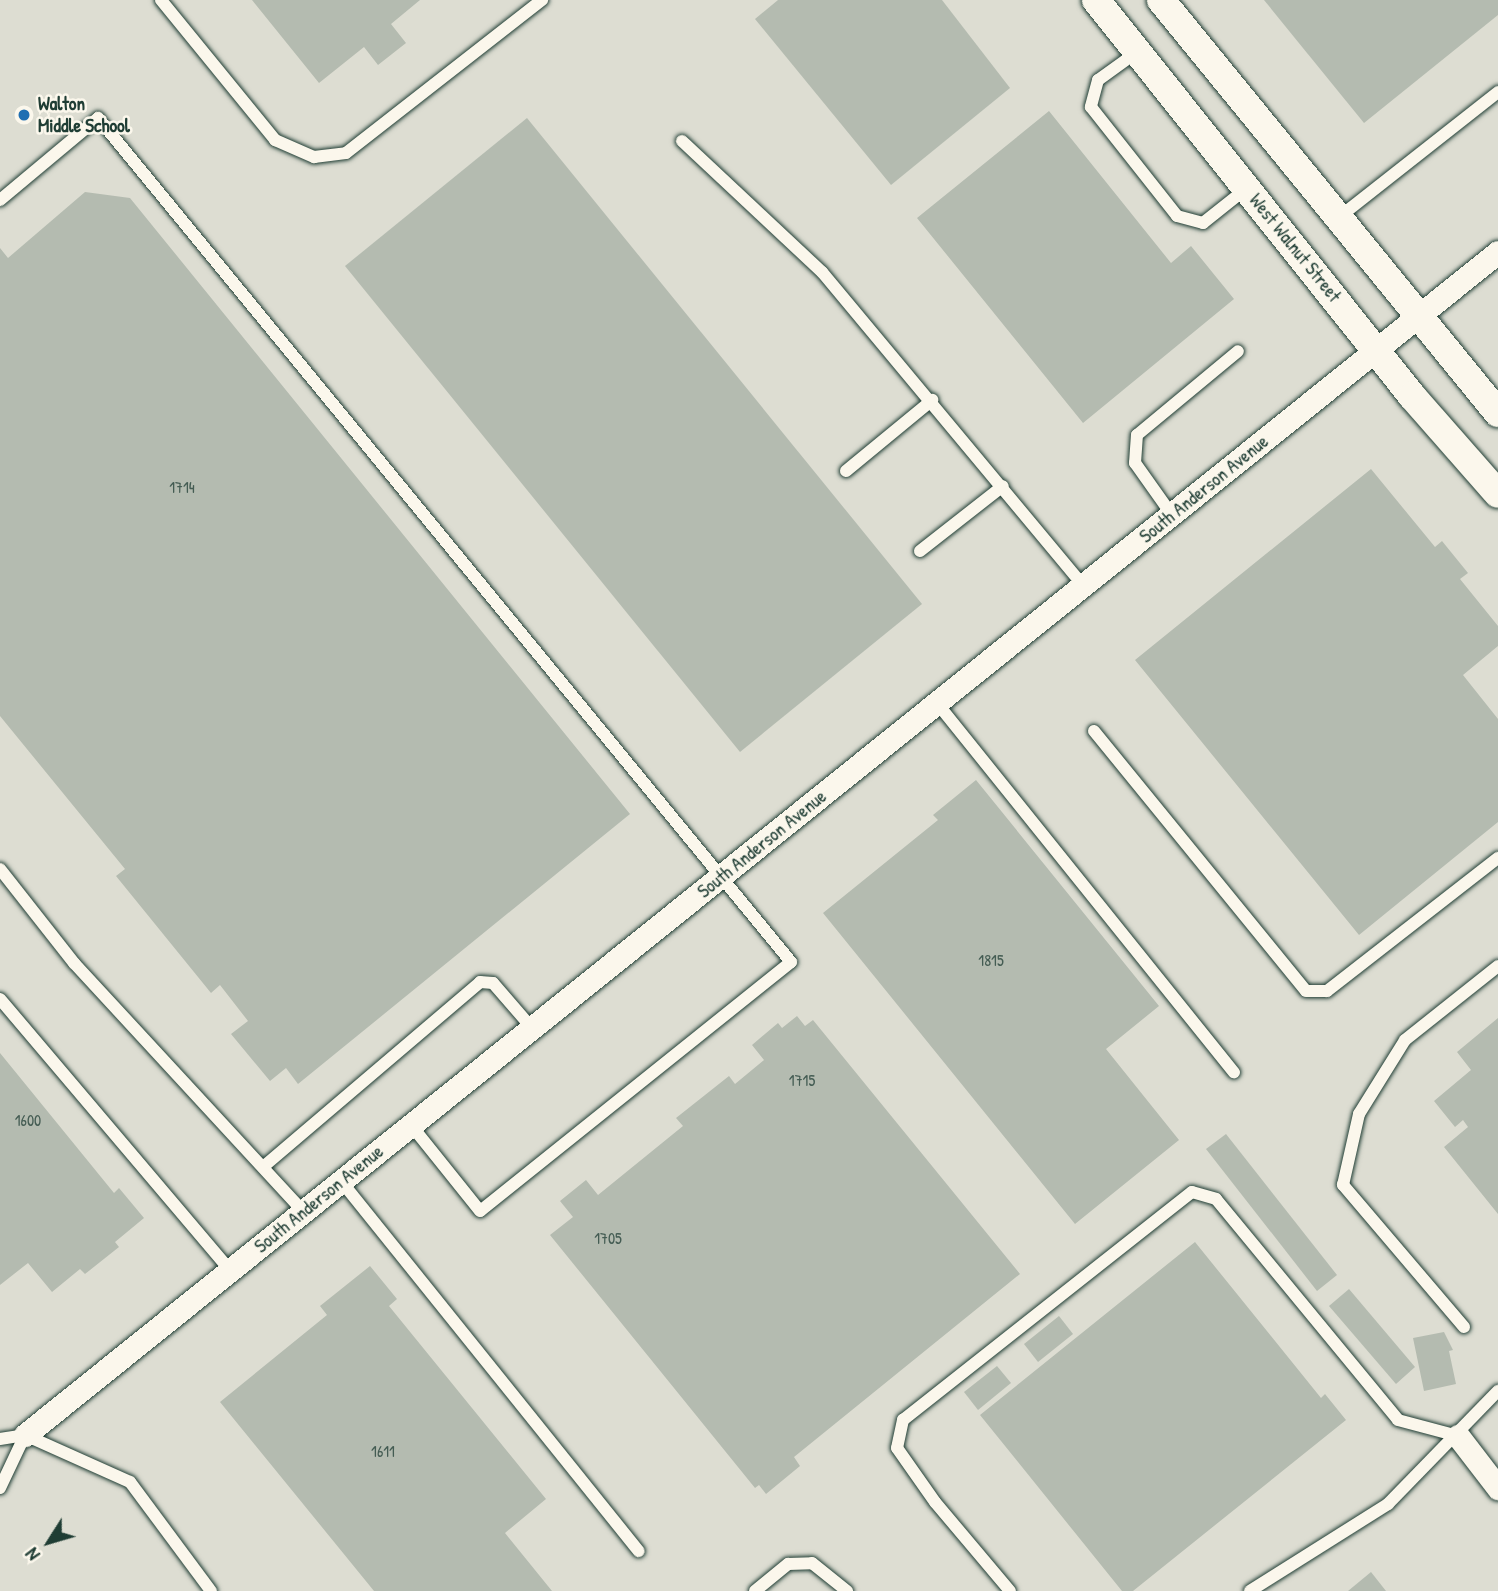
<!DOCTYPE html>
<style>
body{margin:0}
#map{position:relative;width:1498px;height:1591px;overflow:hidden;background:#eeece1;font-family:"Patrick Hand",sans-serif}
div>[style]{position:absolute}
.built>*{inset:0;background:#ddddd2}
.building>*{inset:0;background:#b4bbb0}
.roads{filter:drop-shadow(0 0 2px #1f3d34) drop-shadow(0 0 2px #1f3d34)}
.service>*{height:12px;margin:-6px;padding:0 6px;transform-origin:6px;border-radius:6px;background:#fbf7ec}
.minor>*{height:23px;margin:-11.5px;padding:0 11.5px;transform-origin:11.5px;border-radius:11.5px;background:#fbf7ec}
.tertiary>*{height:28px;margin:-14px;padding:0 14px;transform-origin:14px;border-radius:14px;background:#fbf7ec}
.dots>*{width:19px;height:19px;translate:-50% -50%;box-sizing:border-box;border:4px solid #fbf7ec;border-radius:50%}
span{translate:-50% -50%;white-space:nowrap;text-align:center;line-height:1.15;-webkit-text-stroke:5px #fbf7ec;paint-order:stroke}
.number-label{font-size:16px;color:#445c53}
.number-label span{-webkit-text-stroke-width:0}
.poi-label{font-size:19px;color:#1f3d34;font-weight:700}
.left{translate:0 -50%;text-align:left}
.street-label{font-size:19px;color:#1f3d34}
.north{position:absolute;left:14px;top:1507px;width:70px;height:70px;-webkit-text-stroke:5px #fbf7ec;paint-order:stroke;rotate:233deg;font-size:19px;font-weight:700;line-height:28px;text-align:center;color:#1f3d34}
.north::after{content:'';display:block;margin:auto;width:24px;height:32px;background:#1f3d34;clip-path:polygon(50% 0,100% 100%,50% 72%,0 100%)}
</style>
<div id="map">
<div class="built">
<div style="clip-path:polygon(0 0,1498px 0,1498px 1591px,0 1591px)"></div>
</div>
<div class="building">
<div style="clip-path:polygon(252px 0,420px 0,391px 24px,406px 43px,378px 65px,364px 47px,319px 83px)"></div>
<div style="clip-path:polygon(778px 0,942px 0,1010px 88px,891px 185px,755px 19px)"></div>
<div style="clip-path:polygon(1264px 0,1498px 0,1498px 15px,1364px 123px)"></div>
<div style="clip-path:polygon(1049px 111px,1171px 263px,1191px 246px,1234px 299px,1083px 423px,917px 218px)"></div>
<div style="clip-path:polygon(527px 118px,922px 604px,740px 752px,345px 266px)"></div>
<div style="clip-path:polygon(85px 192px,130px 198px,630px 814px,298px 1084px,286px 1068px,270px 1081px,231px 1034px,248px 1021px,220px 985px,211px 993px,116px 876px,125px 869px,0 716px,0 248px,8px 258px)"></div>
<div style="clip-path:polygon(1371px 469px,1435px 547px,1442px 541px,1468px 573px,1460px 579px,1498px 626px,1498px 646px,1463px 675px,1498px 719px,1498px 822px,1359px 935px,1135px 660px)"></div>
<div style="clip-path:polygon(976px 780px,1159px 1006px,1106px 1049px,1179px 1140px,1075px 1224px,823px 913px,938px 820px,933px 815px)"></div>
<div style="clip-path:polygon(797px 1016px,805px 1026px,813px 1020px,1020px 1274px,794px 1457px,800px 1466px,766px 1494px,759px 1485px,755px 1488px,550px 1235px,573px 1217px,560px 1201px,586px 1180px,598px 1195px,683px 1126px,676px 1118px,729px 1076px,735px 1084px,764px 1060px,752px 1045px,778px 1023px,782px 1028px)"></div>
<div style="clip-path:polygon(1498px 1018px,1498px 1214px,1444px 1147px,1468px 1127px,1463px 1120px,1455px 1127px,1434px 1101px,1471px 1070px,1457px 1052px)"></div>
<div style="clip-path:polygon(0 1053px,114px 1193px,119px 1188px,144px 1218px,115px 1242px,119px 1247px,85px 1274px,80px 1269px,52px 1292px,28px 1263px,0 1285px)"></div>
<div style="clip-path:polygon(1226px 1134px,1337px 1275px,1317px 1291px,1206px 1149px)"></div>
<div style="clip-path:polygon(1195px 1242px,1321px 1398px,1325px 1394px,1346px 1420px,1133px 1591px,1122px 1591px,980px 1415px)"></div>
<div style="clip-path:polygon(370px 1266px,397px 1299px,389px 1306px,546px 1499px,505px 1533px,552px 1591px,374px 1591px,220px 1402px,327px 1315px,320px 1306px)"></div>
<div style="clip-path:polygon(1349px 1289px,1415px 1367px,1396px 1384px,1329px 1306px)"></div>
<div style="clip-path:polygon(1059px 1316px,1073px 1334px,1038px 1362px,1024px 1344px)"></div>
<div style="clip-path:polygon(1444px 1332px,1453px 1350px,1449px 1351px,1456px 1384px,1424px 1391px,1413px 1338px)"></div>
<div style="clip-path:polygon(997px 1366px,1011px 1383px,978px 1410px,964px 1392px)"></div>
<div style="clip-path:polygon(1371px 1572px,1386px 1591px,1348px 1591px)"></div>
</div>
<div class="roads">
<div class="service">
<div style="left:161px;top:0;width:181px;rotate:50.8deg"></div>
<div style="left:275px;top:140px;width:43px;rotate:23.6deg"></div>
<div style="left:314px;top:157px;width:32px;rotate:-7deg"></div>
<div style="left:346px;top:153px;width:249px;rotate:-38deg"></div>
<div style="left:1137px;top:52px;width:48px;rotate:144.3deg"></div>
<div style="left:1098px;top:80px;width:28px;rotate:105deg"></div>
<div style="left:1091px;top:107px;width:139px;rotate:51.7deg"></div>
<div style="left:1177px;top:216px;width:27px;rotate:15deg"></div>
<div style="left:1203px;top:223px;width:56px;rotate:-38.5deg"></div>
<div style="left:682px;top:141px;width:192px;rotate:43.1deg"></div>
<div style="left:822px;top:272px;width:409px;rotate:50.2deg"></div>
<div style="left:0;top:200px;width:128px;rotate:-39.9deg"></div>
<div style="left:98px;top:118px;width:1092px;rotate:50.61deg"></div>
<div style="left:791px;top:962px;width:398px;rotate:141.3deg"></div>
<div style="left:480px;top:1211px;width:110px;rotate:-128.7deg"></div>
<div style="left:1338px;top:218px;width:204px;rotate:-38.2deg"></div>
<div style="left:846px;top:471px;width:112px;rotate:-39.5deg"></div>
<div style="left:1172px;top:515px;width:64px;rotate:-125.4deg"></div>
<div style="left:1135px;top:463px;width:28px;rotate:-86deg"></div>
<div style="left:1137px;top:435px;width:131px;rotate:-39.7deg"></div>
<div style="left:920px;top:551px;width:105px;rotate:-38.1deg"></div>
<div style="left:937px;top:703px;width:474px;rotate:51.2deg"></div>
<div style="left:1094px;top:731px;width:335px;rotate:50.8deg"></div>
<div style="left:1306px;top:991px;width:21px"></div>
<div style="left:1327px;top:991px;width:217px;rotate:-37.9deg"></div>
<div style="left:0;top:869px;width:120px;rotate:51.8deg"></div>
<div style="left:74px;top:963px;width:338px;rotate:47.3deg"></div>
<div style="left:0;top:999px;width:355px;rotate:49.7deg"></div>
<div style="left:263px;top:1167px;width:285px;rotate:-40.4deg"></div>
<div style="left:480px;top:982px;width:13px;rotate:4deg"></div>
<div style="left:493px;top:983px;width:60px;rotate:49.1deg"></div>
<div style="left:341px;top:1181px;width:475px;rotate:51.2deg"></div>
<div style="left:1464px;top:1327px;width:187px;rotate:-130.4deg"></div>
<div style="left:1343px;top:1185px;width:73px;rotate:-77.3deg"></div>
<div style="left:1359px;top:1114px;width:87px;rotate:-58.1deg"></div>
<div style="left:1405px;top:1040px;width:119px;rotate:-38.5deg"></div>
<div style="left:0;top:1439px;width:25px;rotate:-9deg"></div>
<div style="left:25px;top:1435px;width:115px;rotate:24.1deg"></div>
<div style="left:130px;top:1482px;width:136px;rotate:53.4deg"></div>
<div style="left:0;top:1488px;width:59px;rotate:-64.7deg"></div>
<div style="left:755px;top:1591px;width:43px;rotate:-39.3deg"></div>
<div style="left:788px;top:1564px;width:24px;rotate:-2deg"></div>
<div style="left:812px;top:1563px;width:45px;rotate:38.7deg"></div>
<div style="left:1010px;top:1591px;width:116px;rotate:-130.1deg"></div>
<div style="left:935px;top:1502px;width:66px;rotate:-125.1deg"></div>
<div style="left:897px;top:1448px;width:29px;rotate:-78deg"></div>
<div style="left:903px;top:1420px;width:368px;rotate:-38.3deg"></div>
<div style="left:1192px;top:1192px;width:25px;rotate:16deg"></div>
<div style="left:1216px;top:1199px;width:286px;rotate:50.5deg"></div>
<div style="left:1398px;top:1420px;width:62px;rotate:14.9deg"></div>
<div style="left:1250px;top:1591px;width:163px;rotate:-32.2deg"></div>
<div style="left:1388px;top:1504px;width:158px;rotate:-45.8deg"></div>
</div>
<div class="minor">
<div style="left:25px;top:1435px;width:1889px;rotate:-38.77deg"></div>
<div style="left:1458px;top:1436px;width:66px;rotate:52.4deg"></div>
</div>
<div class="tertiary">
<div style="left:1096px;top:0;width:507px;rotate:51.41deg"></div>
<div style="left:1412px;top:396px;width:130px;rotate:48.7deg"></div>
<div style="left:1161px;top:0;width:533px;rotate:50.79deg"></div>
</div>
</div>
<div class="dots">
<div style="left:24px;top:115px;background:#1f6fb2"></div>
</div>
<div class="number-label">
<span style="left:182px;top:487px">1714</span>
<span style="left:991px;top:960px">1815</span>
<span style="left:802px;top:1080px">1715</span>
<span style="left:28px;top:1120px">1600</span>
<span style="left:608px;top:1238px">1705</span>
<span style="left:383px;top:1451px">1611</span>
</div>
<div class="poi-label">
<span class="left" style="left:38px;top:115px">Walton<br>Middle School</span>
</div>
<div class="street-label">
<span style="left:1295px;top:248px;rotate:51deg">West Walnut Street</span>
<span style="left:1204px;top:489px;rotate:-39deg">South Anderson Avenue</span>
<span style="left:762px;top:844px;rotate:-39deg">South Anderson Avenue</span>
<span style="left:319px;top:1199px;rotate:-39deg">South Anderson Avenue</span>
</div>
<div class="north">N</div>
</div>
